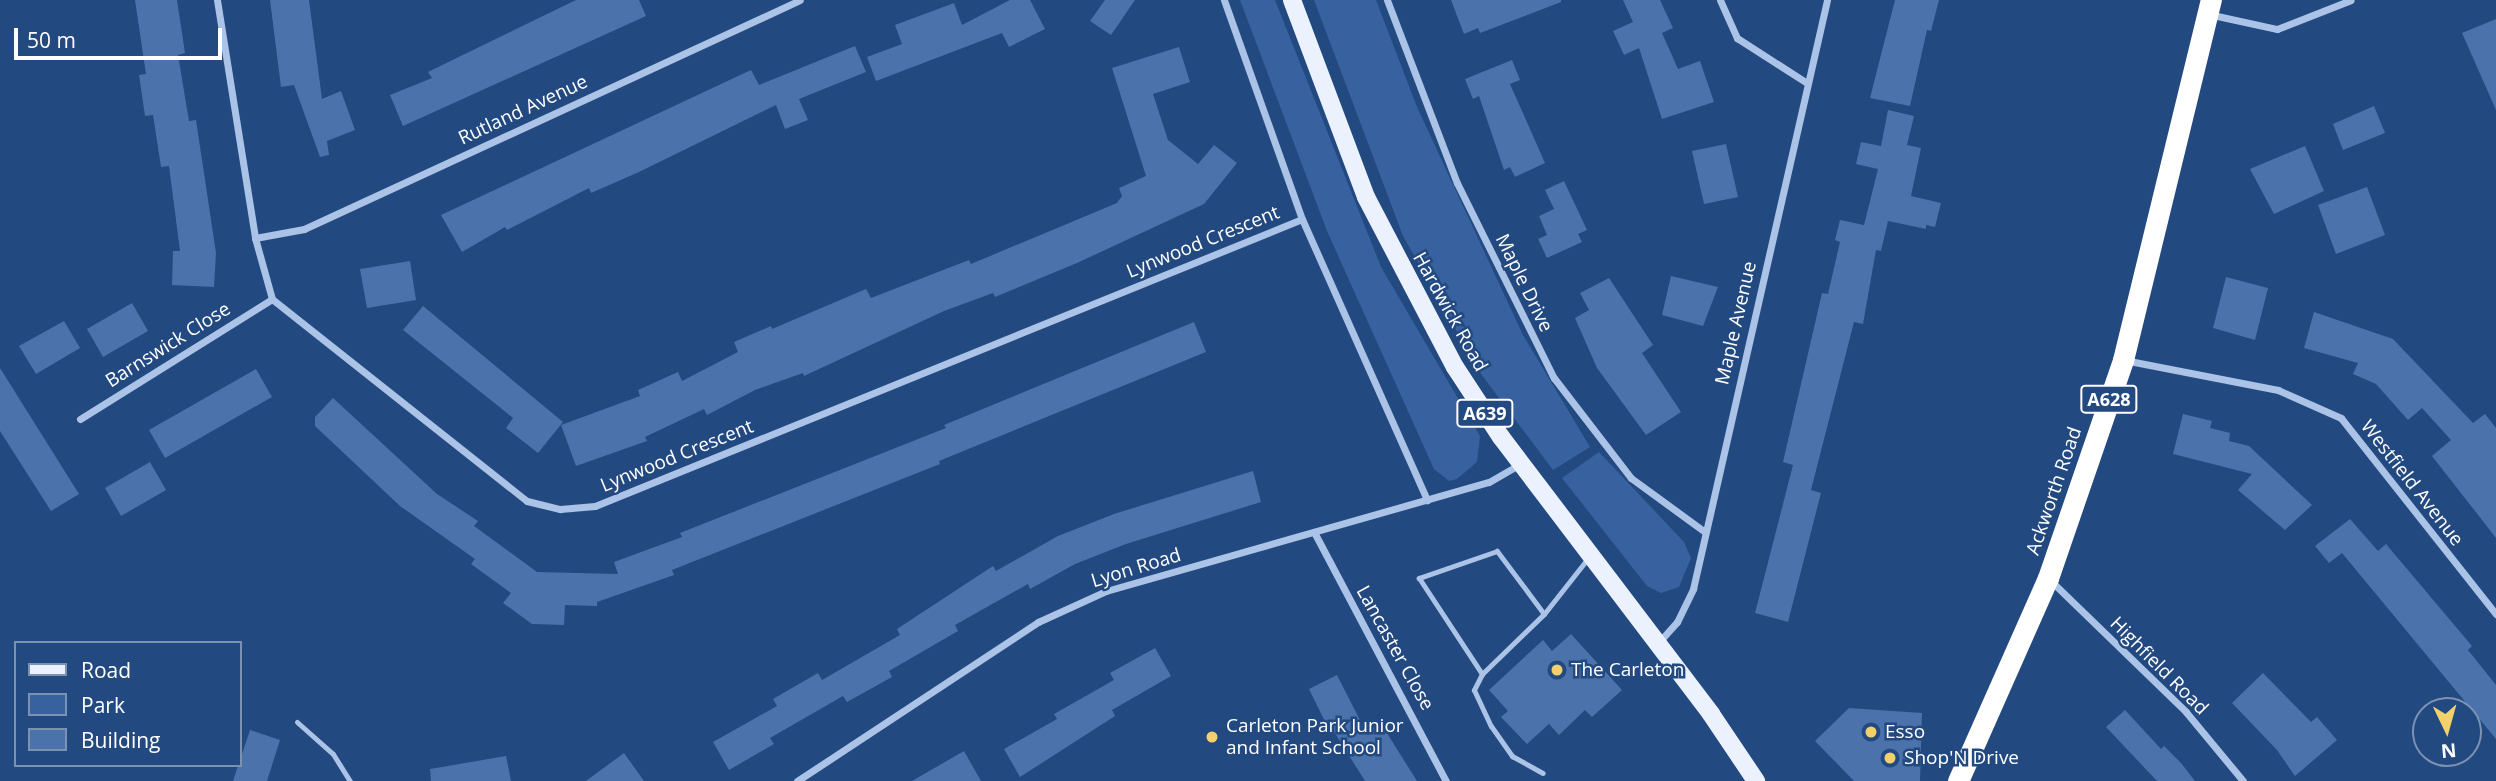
<!DOCTYPE html>
<style>
body{margin:0}
#map{position:relative;width:2496px;height:781px;overflow:hidden;background:#234981;font-family:"Open Sans",sans-serif}
div>[style]{position:absolute}
.green>*{inset:0;background:#37629f}
.building>*{inset:0;background:#4b72aa}
.lane>*{height:5px;margin:-2.5px;padding:0 2.5px;transform-origin:2.5px;border-radius:2.5px;background:#aac3e7}
.street>*{height:7px;margin:-3.5px;padding:0 3.5px;transform-origin:3.5px;border-radius:3.5px;background:#aac3e7}
.primary>*{height:18px;margin:-9px;padding:0 9px;transform-origin:9px;border-radius:9px;background:#ecf2fd}
.highway>*{height:21px;margin:-10.5px;padding:0 10.5px;transform-origin:10.5px;border-radius:10.5px;background:#fff}
.dots>*{width:19px;height:19px;translate:-50% -50%;box-sizing:border-box;border:4px solid #234981;border-radius:50%}
span{translate:-50% -50%;white-space:nowrap;text-align:center;line-height:1.15;-webkit-text-stroke:5px #234981;paint-order:stroke}
.shield-label span{padding:2px 5px;background:#234981;border:2px solid;border-radius:5px;-webkit-text-stroke-width:0}
.shield-label{font-size:18px;color:#fff;font-weight:700}
.street-label{font-size:19px;color:#fff}
.poi-label{font-size:19px;color:#fff}
.left{translate:0 -50%;text-align:left}
.legend{position:absolute;left:14px;top:641px;width:228px;height:126px;box-sizing:border-box;background:#234981;border:2px solid #7b92b3;margin:0;padding:9px 12px;list-style:none;font-size:21px;color:#fff}
.legend li{display:flex;align-items:center;gap:14px;height:35px}
.legend b{width:35px;border:2px solid #7b92b3}
.north{position:absolute;left:2412px;top:697px;width:70px;height:70px;box-sizing:border-box;background:#234981;border:2px solid #7b92b3;border-radius:50%;rotate:175deg;font-size:19px;font-weight:700;line-height:28px;text-align:center;color:#fff}
.north::after{content:'';display:block;margin:auto;width:24px;height:32px;background:#f2d16d;clip-path:polygon(50% 0,100% 100%,50% 72%,0 100%)}
.scale{position:absolute;left:14px;top:28px;width:208px;height:32px;box-sizing:border-box;border:4px solid #fff;border-top:0;padding-left:9px;font-size:21px;line-height:24px;white-space:nowrap;color:#fff;-webkit-text-stroke:5px #234981;paint-order:stroke}
</style>
<div id="map">
<div class="green">
<div style="clip-path:polygon(1240px 0,1275px 0,1381px 267px,1480px 436px,1477px 462px,1457px 479px,1449px 481px,1434px 469px,1327px 231px)"></div>
<div style="clip-path:polygon(1314px 0,1376px 0,1417px 107px,1523px 335px,1590px 447px,1553px 470px,1481px 374px,1403px 236px)"></div>
<div style="clip-path:polygon(1599px 452px,1684px 542px,1691px 558px,1679px 587px,1661px 593px,1647px 586px,1562px 478px)"></div>
</div>
<div class="building">
<div style="clip-path:polygon(135px 0,177px 0,185px 53px,178px 55px,189px 121px,196px 120px,216px 253px,214px 287px,172px 285px,173px 251px,180px 251px,169px 166px,161px 167px,153px 115px,145px 116px,139px 75px,146px 74px)"></div>
<div style="clip-path:polygon(270px 0,309px 0,322px 99px,341px 91px,355px 130px,327px 141px,329px 155px,320px 157px,294px 85px,281px 87px)"></div>
<div style="clip-path:polygon(576px 0,639px 0,646px 16px,403px 126px,390px 95px,432px 78px,428px 72px)"></div>
<div style="clip-path:polygon(1010px 0,1030px 0,1045px 29px,1009px 47px,1002px 33px,876px 81px,867px 57px,902px 44px,895px 25px,954px 3px,962px 25px)"></div>
<div style="clip-path:polygon(1105px 0,1135px 0,1111px 35px,1090px 21px)"></div>
<div style="clip-path:polygon(1451px 0,1561px 0,1561px 2px,1480px 33px,1478px 28px,1464px 34px)"></div>
<div style="clip-path:polygon(1623px 0,1660px 0,1673px 28px,1662px 33px,1678px 69px,1700px 61px,1714px 102px,1662px 119px,1639px 48px,1624px 55px,1613px 31px,1633px 22px)"></div>
<div style="clip-path:polygon(1895px 0,1939px 0,1931px 31px,1927px 30px,1910px 106px,1870px 98px)"></div>
<div style="clip-path:polygon(2496px 19px,2496px 110px,2462px 33px)"></div>
<div style="clip-path:polygon(855px 46px,866px 72px,799px 99px,808px 120px,785px 129px,776px 105px,639px 172px,591px 193px,589px 188px,507px 230px,505px 227px,462px 252px,441px 215px,751px 70px,759px 85px)"></div>
<div style="clip-path:polygon(1179px 47px,1190px 82px,1153px 94px,1168px 140px,1198px 164px,1214px 145px,1237px 163px,1204px 204px,1077px 263px,995px 297px,993px 293px,944px 311px,804px 376px,803px 373px,755px 390px,707px 415px,704px 409px,645px 437px,647px 441px,576px 466px,561px 425px,640px 396px,638px 390px,678px 372px,682px 381px,738px 352px,734px 342px,771px 326px,772px 329px,866px 289px,871px 298px,969px 260px,971px 264px,1117px 203px,1122px 196px,1119px 188px,1146px 176px,1112px 68px)"></div>
<div style="clip-path:polygon(1512px 60px,1520px 80px,1510px 84px,1545px 163px,1515px 177px,1510px 167px,1504px 170px,1479px 96px,1473px 99px,1465px 79px)"></div>
<div style="clip-path:polygon(2374px 106px,2385px 133px,2343px 150px,2333px 124px)"></div>
<div style="clip-path:polygon(1888px 110px,1914px 116px,1907px 145px,1921px 148px,1911px 196px,1941px 203px,1935px 227px,1926px 225px,1926px 229px,1888px 221px,1881px 251px,1876px 250px,1863px 324px,1854px 322px,1811px 490px,1821px 493px,1788px 622px,1755px 613px,1793px 465px,1783px 462px,1822px 293px,1828px 294px,1840px 242px,1835px 240px,1840px 220px,1864px 225px,1878px 169px,1856px 164px,1861px 142px,1881px 146px)"></div>
<div style="clip-path:polygon(1726px 144px,1738px 197px,1704px 204px,1692px 151px)"></div>
<div style="clip-path:polygon(2305px 146px,2324px 191px,2274px 214px,2250px 169px)"></div>
<div style="clip-path:polygon(1564px 181px,1587px 230px,1578px 234px,1582px 242px,1547px 258px,1538px 239px,1547px 235px,1539px 216px,1554px 209px,1545px 190px)"></div>
<div style="clip-path:polygon(2367px 187px,2385px 235px,2336px 254px,2318px 205px)"></div>
<div style="clip-path:polygon(410px 261px,416px 300px,367px 308px,360px 269px)"></div>
<div style="clip-path:polygon(1671px 276px,1718px 287px,1703px 326px,1662px 315px)"></div>
<div style="clip-path:polygon(2226px 277px,2268px 288px,2255px 340px,2213px 328px)"></div>
<div style="clip-path:polygon(1609px 278px,1653px 345px,1642px 353px,1681px 412px,1646px 435px,1597px 368px,1575px 318px,1589px 310px,1580px 293px)"></div>
<div style="clip-path:polygon(132px 303px,148px 331px,103px 357px,87px 329px)"></div>
<div style="clip-path:polygon(423px 306px,563px 422px,538px 453px,506px 428px,513px 418px,403px 330px)"></div>
<div style="clip-path:polygon(2314px 312px,2393px 339px,2473px 423px,2485px 414px,2496px 428px,2496px 538px,2432px 456px,2451px 440px,2422px 408px,2408px 420px,2376px 384px,2353px 374px,2358px 363px,2304px 348px)"></div>
<div style="clip-path:polygon(64px 321px,80px 348px,36px 374px,19px 346px)"></div>
<div style="clip-path:polygon(1194px 322px,1206px 352px,939px 461px,940px 464px,672px 570px,674px 575px,597px 602px,597px 606px,565px 605px,564px 625px,532px 624px,503px 603px,511px 593px,471px 564px,475px 559px,400px 506px,315px 426px,315px 417px,333px 398px,437px 494px,478px 521px,474px 526px,537px 572px,618px 574px,614px 562px,682px 537px,680px 533px,946px 428px,944px 425px)"></div>
<div style="clip-path:polygon(0 368px,79px 494px,51px 511px,0 431px)"></div>
<div style="clip-path:polygon(256px 369px,272px 397px,165px 458px,149px 430px)"></div>
<div style="clip-path:polygon(2183px 414px,2212px 421px,2210px 428px,2230px 433px,2229px 441px,2249px 446px,2312px 505px,2285px 530px,2238px 490px,2252px 474px,2173px 454px)"></div>
<div style="clip-path:polygon(150px 462px,166px 490px,121px 516px,105px 488px)"></div>
<div style="clip-path:polygon(1253px 471px,1261px 502px,1126px 544px,1075px 564px,1030px 589px,1028px 584px,955px 625px,958px 631px,889px 671px,892px 677px,847px 702px,843px 696px,770px 738px,774px 744px,729px 770px,713px 742px,777px 706px,773px 699px,818px 673px,822px 680px,900px 635px,897px 629px,993px 566px,996px 571px,1058px 536px,1114px 514px)"></div>
<div style="clip-path:polygon(2350px 519px,2378px 551px,2386px 544px,2472px 646px,2468px 650px,2496px 685px,2496px 739px,2342px 553px,2329px 563px,2315px 546px)"></div>
<div style="clip-path:polygon(1571px 634px,1622px 690px,1592px 717px,1585px 710px,1559px 735px,1549px 724px,1527px 744px,1501px 717px,1508px 711px,1489px 690px,1543px 640px,1552px 651px)"></div>
<div style="clip-path:polygon(1155px 648px,1171px 676px,1112px 710px,1115px 716px,1020px 777px,1004px 749px,1057px 719px,1054px 714px,1114px 680px,1110px 673px)"></div>
<div style="clip-path:polygon(2263px 673px,2311px 722px,2317px 717px,2337px 740px,2295px 776px,2277px 750px,2232px 703px)"></div>
<div style="clip-path:polygon(1337px 675px,1366px 732px,1380px 722px,1417px 781px,1365px 781px,1333px 730px,1330px 732px,1309px 689px)"></div>
<div style="clip-path:polygon(1849px 708px,1922px 713px,1920px 781px,1854px 781px,1815px 741px)"></div>
<div style="clip-path:polygon(2125px 710px,2161px 749px,2164px 746px,2181px 763px,2195px 781px,2157px 781px,2106px 727px)"></div>
<div style="clip-path:polygon(250px 730px,280px 740px,267px 781px,233px 781px)"></div>
<div style="clip-path:polygon(964px 751px,981px 781px,912px 781px)"></div>
<div style="clip-path:polygon(624px 753px,644px 781px,586px 781px)"></div>
<div style="clip-path:polygon(506px 756px,511px 781px,431px 781px,430px 769px)"></div>
</div>
<div class="lane">
<div style="left:1544px;top:614px;width:79px;rotate:-126.7deg"></div>
<div style="left:1497px;top:551px;width:83px;rotate:160.9deg"></div>
<div style="left:1419px;top:578px;width:115px;rotate:56.7deg"></div>
<div style="left:1482px;top:674px;width:86px;rotate:-44.1deg"></div>
<div style="left:1544px;top:614px;width:71px;rotate:-51.8deg"></div>
<div style="left:1482px;top:674px;width:18px;rotate:117deg"></div>
<div style="left:1474px;top:690px;width:40px;rotate:65deg"></div>
<div style="left:1491px;top:726px;width:37px;rotate:55deg"></div>
<div style="left:1512px;top:756px;width:35px;rotate:29deg"></div>
<div style="left:297px;top:722px;width:48px;rotate:41.6deg"></div>
<div style="left:333px;top:754px;width:32px;rotate:58deg"></div>
</div>
<div class="street">
<div style="left:217px;top:0;width:241px;rotate:80.9deg"></div>
<div style="left:255px;top:238px;width:63px;rotate:74.4deg"></div>
<div style="left:272px;top:299px;width:325px;rotate:38.4deg"></div>
<div style="left:527px;top:501px;width:34px;rotate:14deg"></div>
<div style="left:560px;top:509px;width:35px;rotate:-5deg"></div>
<div style="left:595px;top:506px;width:763px;rotate:-22.09deg"></div>
<div style="left:1224px;top:0;width:232px;rotate:70.4deg"></div>
<div style="left:1302px;top:219px;width:308px;rotate:66deg"></div>
<div style="left:1387px;top:0;width:196px;rotate:69.1deg"></div>
<div style="left:1457px;top:183px;width:218px;rotate:63.6deg"></div>
<div style="left:1554px;top:378px;width:126px;rotate:52.4deg"></div>
<div style="left:1631px;top:478px;width:92px;rotate:36.1deg"></div>
<div style="left:1720px;top:0;width:42px;rotate:65.9deg"></div>
<div style="left:1737px;top:38px;width:83px;rotate:32.7deg"></div>
<div style="left:2208px;top:14px;width:71px;rotate:12.3deg"></div>
<div style="left:2277px;top:29px;width:79px;rotate:-21.4deg"></div>
<div style="left:255px;top:238px;width:50px;rotate:-10.4deg"></div>
<div style="left:304px;top:229px;width:546px;rotate:-24.78deg"></div>
<div style="left:2124px;top:360px;width:157px;rotate:11deg"></div>
<div style="left:2278px;top:390px;width:69px;rotate:24deg"></div>
<div style="left:2341px;top:418px;width:250px;rotate:51.7deg"></div>
<div style="left:80px;top:419px;width:226px;rotate:-32deg"></div>
<div style="left:1314px;top:532px;width:282px;rotate:62.1deg"></div>
<div style="left:2051px;top:581px;width:188px;rotate:44.1deg"></div>
<div style="left:2186px;top:712px;width:89px;rotate:50.4deg"></div>
<div style="left:1659px;top:642px;width:27px;rotate:-48deg"></div>
<div style="left:1677px;top:622px;width:37px;rotate:-64deg"></div>
<div style="left:1693px;top:589px;width:604px;rotate:-77.18deg"></div>
<div style="left:797px;top:781px;width:289px;rotate:-33.4deg"></div>
<div style="left:1038px;top:622px;width:75px;rotate:-24.5deg"></div>
<div style="left:1106px;top:591px;width:398px;rotate:-15.9deg"></div>
<div style="left:1489px;top:482px;width:36px;rotate:-30deg"></div>
</div>
<div class="primary">
<div style="left:1292px;top:0;width:210px;rotate:69.4deg"></div>
<div style="left:1366px;top:197px;width:192px;rotate:62.4deg"></div>
<div style="left:1455px;top:367px;width:84px;rotate:56.7deg"></div>
<div style="left:1501px;top:437px;width:348px;rotate:52.8deg"></div>
<div style="left:1711px;top:714px;width:81px;rotate:56.1deg"></div>
</div>
<div class="highway">
<div style="left:1958px;top:781px;width:222px;rotate:-66.1deg"></div>
<div style="left:2048px;top:578px;width:231px;rotate:-71deg"></div>
<div style="left:2123px;top:360px;width:371px;rotate:-76.3deg"></div>
</div>
<div class="dots">
<div style="left:1557px;top:670px;background:#f2d16d"></div>
<div style="left:1871px;top:732px;background:#f2d16d"></div>
<div style="left:1212px;top:737px;background:#f2d16d"></div>
<div style="left:1890px;top:758px;background:#f2d16d"></div>
</div>
<div class="shield-label">
<span style="left:2109px;top:399px">A628</span>
<span style="left:1485px;top:413px">A639</span>
</div>
<div class="street-label">
<span style="left:523px;top:110px;rotate:-25deg">Rutland Avenue</span>
<span style="left:1203px;top:242px;rotate:-22deg">Lynwood Crescent</span>
<span style="left:1524px;top:283px;rotate:64deg">Maple Drive</span>
<span style="left:1450px;top:312px;rotate:61deg">Hardwick Road</span>
<span style="left:1736px;top:323px;rotate:-77deg">Maple Avenue</span>
<span style="left:168px;top:345px;rotate:-32deg">Barnswick Close</span>
<span style="left:677px;top:456px;rotate:-22deg">Lynwood Crescent</span>
<span style="left:2412px;top:483px;rotate:52deg">Westfield Avenue</span>
<span style="left:2054px;top:491px;rotate:-71deg">Ackworth Road</span>
<span style="left:1136px;top:568px;rotate:-17deg">Lyon Road</span>
<span style="left:1395px;top:648px;rotate:61deg">Lancaster Close</span>
<span style="left:2159px;top:666px;rotate:45deg">Highfield Road</span>
</div>
<div class="poi-label">
<span class="left" style="left:1571px;top:670px">The Carleton</span>
<span class="left" style="left:1226px;top:737px">Carleton Park Junior<br>and Infant School</span>
<span class="left" style="left:1885px;top:732px">Esso</span>
<span class="left" style="left:1904px;top:758px">Shop'N Drive</span>
</div>
<ul class="legend">
<li><b style="height:9px;background:#ecf2fd"></b>Road</li>
<li><b style="height:19px;background:#37629f"></b>Park</li>
<li><b style="height:19px;background:#4b72aa"></b>Building</li>
</ul>
<div class="north">N</div>
<div class="scale">50 m</div>
</div>
